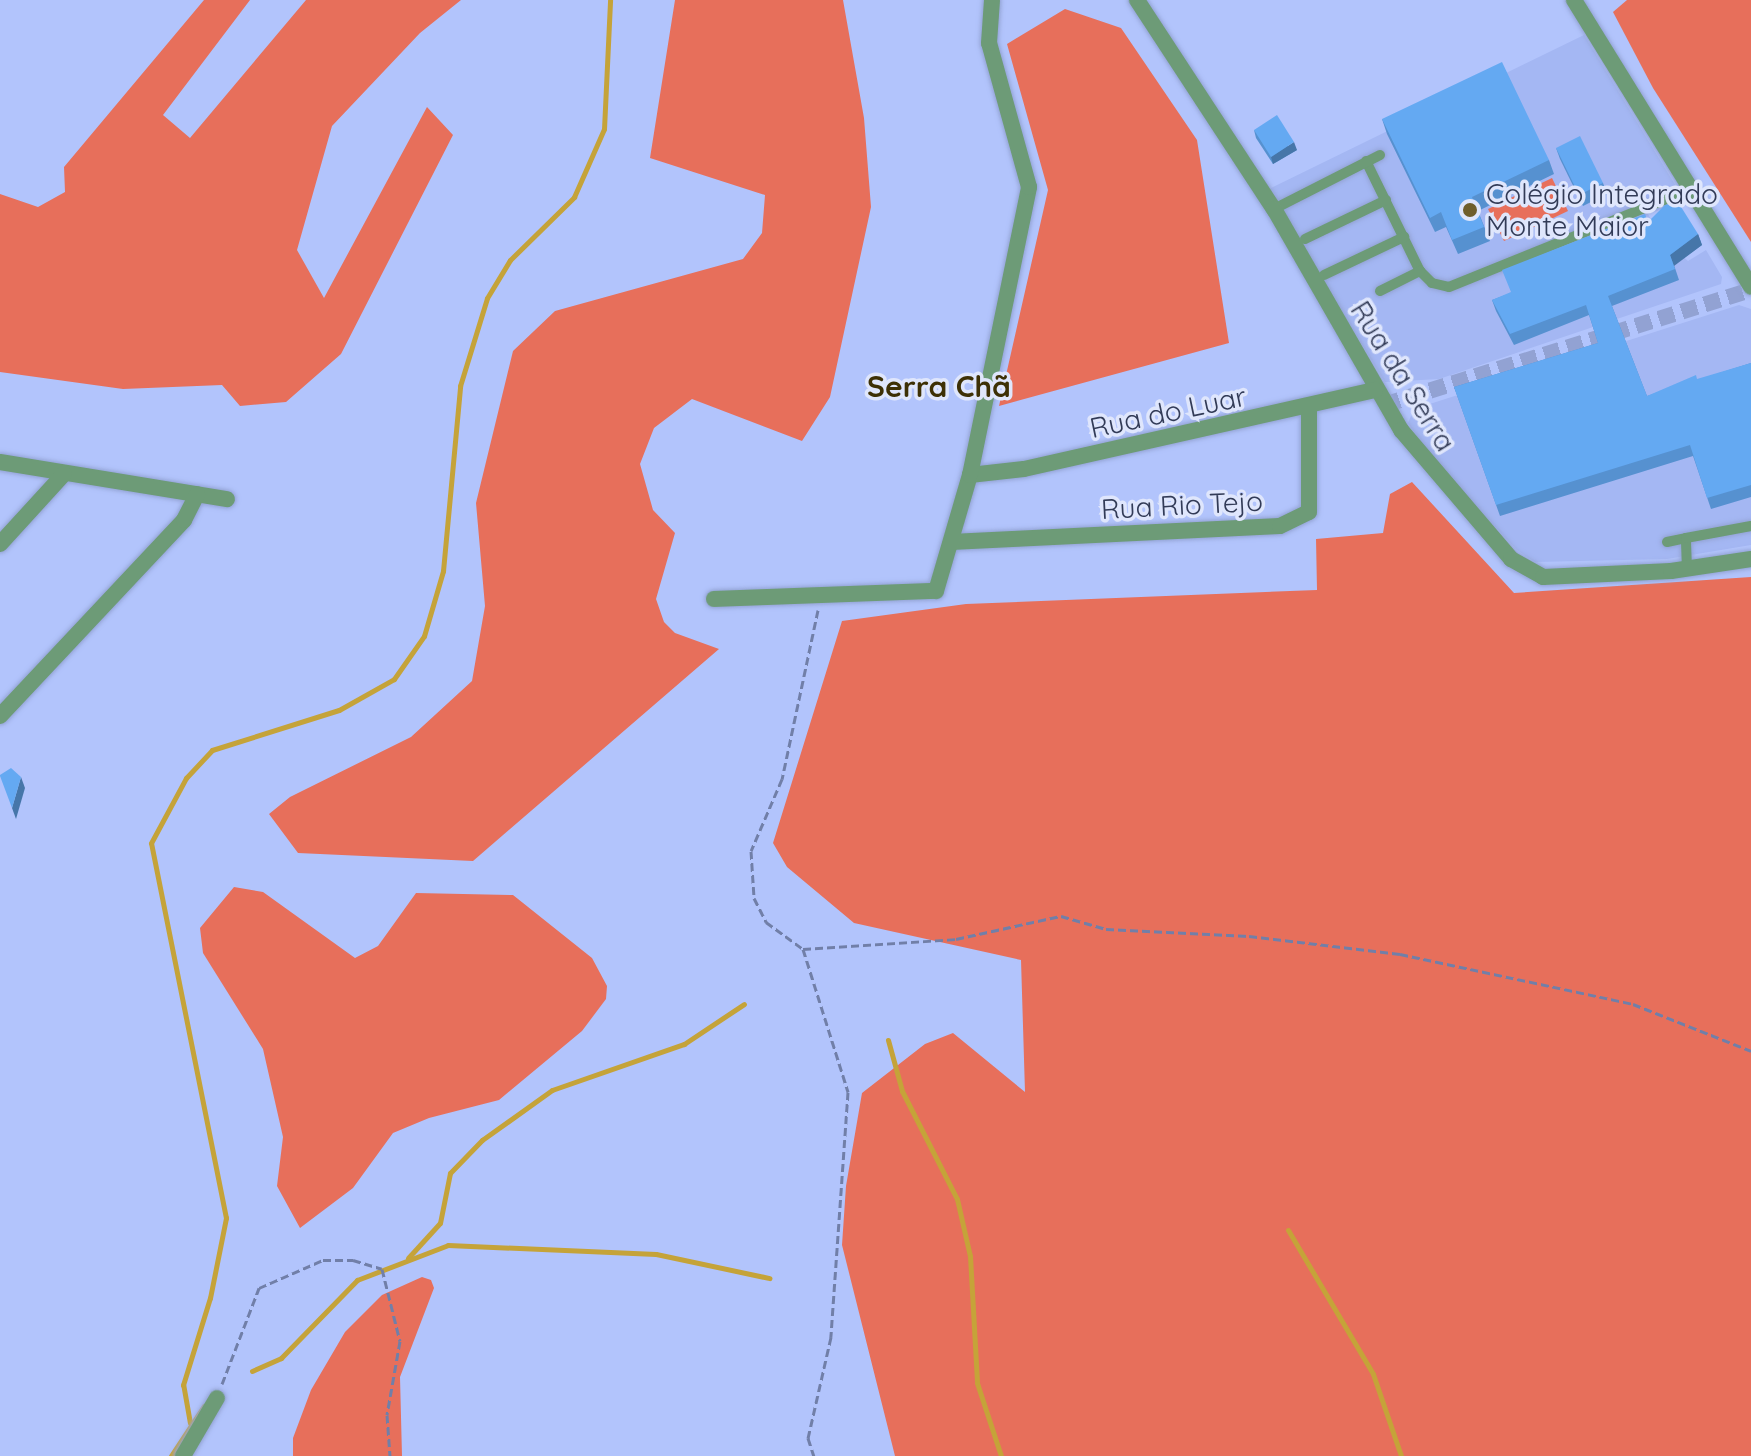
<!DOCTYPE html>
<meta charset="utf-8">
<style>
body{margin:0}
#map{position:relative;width:1751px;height:1456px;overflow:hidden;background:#b2c4fc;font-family:Quicksand,sans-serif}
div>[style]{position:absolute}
.built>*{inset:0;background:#a4b7f3}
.green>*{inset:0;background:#e76f5b}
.stream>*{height:5px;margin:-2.5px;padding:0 2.5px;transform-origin:2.5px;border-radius:2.5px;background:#c5a339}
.minor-tunnel>*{height:16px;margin-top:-8px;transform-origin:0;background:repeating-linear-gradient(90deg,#92a2d3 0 16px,transparent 0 24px)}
.path>*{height:3px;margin-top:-1.5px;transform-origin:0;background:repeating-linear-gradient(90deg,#717fa8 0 8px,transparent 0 12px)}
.roads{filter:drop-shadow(0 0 2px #93a3d4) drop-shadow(0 0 2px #93a3d4)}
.service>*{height:10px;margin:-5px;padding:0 5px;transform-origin:5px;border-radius:5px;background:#6d9b77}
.minor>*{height:16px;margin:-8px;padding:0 8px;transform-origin:8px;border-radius:8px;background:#6d9b77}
.wall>*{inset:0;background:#5691d0}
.shaded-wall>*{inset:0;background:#4676a9}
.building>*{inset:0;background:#64a9f2}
.dots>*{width:22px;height:22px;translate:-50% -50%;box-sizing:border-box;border:4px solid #dfe6fc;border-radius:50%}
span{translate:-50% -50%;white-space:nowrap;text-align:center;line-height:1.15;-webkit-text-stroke:7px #dfe6fc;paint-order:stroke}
.poi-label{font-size:28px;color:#323b57}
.left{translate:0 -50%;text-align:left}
.street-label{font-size:28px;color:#323b57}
.neighbourhood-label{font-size:30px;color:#3d3005;font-weight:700}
</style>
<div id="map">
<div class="built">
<div style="clip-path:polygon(1584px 35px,1685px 201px,1648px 214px,1661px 238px,1688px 261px,1706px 250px,1722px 277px,1721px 284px,1439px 379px,1385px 382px,1267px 190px)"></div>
<div style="clip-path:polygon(1739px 305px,1751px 309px,1751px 545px,1667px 559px,1535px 562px,1517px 550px,1436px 464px,1408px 423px,1414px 409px)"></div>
</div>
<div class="green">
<div style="clip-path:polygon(204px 0,250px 0,163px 115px,190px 138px,306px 0,461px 0,420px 33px,332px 126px,297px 250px,324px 298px,427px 107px,453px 135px,341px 354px,286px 402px,240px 406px,222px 385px,123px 389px,0 372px,0 194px,38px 207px,65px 192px,64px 167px)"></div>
<div style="clip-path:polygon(675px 0,843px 0,864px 118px,871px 207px,830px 397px,802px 441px,692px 399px,654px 428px,640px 464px,653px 510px,675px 533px,656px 599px,664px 622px,675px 633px,719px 649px,473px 861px,298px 853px,269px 814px,290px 797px,411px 737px,472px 681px,485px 606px,476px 503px,513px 351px,555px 311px,743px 259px,762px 233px,765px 195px,650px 158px)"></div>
<div style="clip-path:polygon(1627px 0,1751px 0,1751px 242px,1653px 88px,1613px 12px)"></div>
<div style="clip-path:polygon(1065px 9px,1121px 28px,1197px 140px,1229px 343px,999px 406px,1048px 190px,1007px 44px)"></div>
<div style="clip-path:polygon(1552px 178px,1568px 211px,1504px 241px,1488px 209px)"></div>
<div style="clip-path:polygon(1412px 482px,1514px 593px,1751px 577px,1751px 1456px,895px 1456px,842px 1245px,846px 1186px,862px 1093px,925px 1044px,953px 1033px,1025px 1092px,1021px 960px,854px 923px,787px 867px,773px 843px,842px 621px,966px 604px,1317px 590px,1316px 539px,1383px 533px,1390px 494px)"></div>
<div style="clip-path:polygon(234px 887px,263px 892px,355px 958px,378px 946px,416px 893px,513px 895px,592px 958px,607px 986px,606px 999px,582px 1031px,499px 1100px,429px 1118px,393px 1133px,353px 1188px,300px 1228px,277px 1186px,283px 1137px,263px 1049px,203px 953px,200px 928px)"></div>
<div style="clip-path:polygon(422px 1277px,431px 1280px,434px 1288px,400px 1377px,402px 1456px,293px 1456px,293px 1438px,311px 1390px,345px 1332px,382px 1295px)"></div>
</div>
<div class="stream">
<div style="left:888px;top:1040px;width:53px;rotate:74.6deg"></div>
<div style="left:902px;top:1091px;width:121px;rotate:63deg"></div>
<div style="left:957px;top:1199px;width:58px;rotate:77.2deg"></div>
<div style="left:970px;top:1256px;width:127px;rotate:86.8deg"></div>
<div style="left:977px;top:1383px;width:77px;rotate:71.8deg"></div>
<div style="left:1288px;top:1230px;width:167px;rotate:59.4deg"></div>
<div style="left:1373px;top:1374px;width:87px;rotate:71.1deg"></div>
<div style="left:408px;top:1258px;width:47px;rotate:-47.6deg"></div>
<div style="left:440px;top:1223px;width:51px;rotate:-78.7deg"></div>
<div style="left:450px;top:1173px;width:46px;rotate:-45.9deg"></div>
<div style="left:482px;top:1140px;width:86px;rotate:-35.5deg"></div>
<div style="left:552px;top:1090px;width:140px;rotate:-19.2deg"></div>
<div style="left:684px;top:1044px;width:72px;rotate:-33.7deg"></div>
<div style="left:252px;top:1371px;width:32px;rotate:-24deg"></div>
<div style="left:281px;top:1358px;width:109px;rotate:-45.7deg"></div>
<div style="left:357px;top:1280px;width:97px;rotate:-21deg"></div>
<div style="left:448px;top:1245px;width:208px;rotate:2.5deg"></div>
<div style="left:656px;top:1254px;width:116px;rotate:12deg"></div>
<div style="left:190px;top:1423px;width:39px;rotate:-100deg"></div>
<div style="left:183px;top:1385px;width:91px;rotate:-72.8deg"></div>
<div style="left:210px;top:1298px;width:82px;rotate:-78.7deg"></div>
<div style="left:226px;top:1218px;width:382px;rotate:-101.3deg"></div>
<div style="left:151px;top:843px;width:74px;rotate:-61.7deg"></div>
<div style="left:186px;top:778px;width:38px;rotate:-47deg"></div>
<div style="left:212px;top:750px;width:133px;rotate:-17.5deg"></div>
<div style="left:339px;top:710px;width:63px;rotate:-29.4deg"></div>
<div style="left:394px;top:679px;width:52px;rotate:-55.1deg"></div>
<div style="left:424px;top:636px;width:68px;rotate:-73.7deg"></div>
<div style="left:443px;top:571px;width:186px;rotate:-84.7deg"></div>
<div style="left:460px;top:386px;width:92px;rotate:-72.9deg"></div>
<div style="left:487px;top:298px;width:44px;rotate:-58.8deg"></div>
<div style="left:510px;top:260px;width:90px;rotate:-44.5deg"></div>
<div style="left:574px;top:197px;width:74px;rotate:-66.2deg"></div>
<div style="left:604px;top:129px;width:129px;rotate:-87.3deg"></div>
<div style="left:171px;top:1456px;width:60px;rotate:-56.6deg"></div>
</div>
<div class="minor-tunnel">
<div style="left:1384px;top:405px;width:385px;rotate:-17.4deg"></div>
</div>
<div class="path">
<div style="left:818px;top:610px;width:173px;rotate:102deg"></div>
<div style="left:782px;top:779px;width:78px;rotate:113.3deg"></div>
<div style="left:751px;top:851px;width:47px;rotate:86.3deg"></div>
<div style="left:754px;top:898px;width:27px;rotate:63deg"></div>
<div style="left:766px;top:922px;width:46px;rotate:36.1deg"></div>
<div style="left:803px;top:949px;width:153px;rotate:-3.7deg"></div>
<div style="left:956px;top:939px;width:107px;rotate:-12.4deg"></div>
<div style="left:1061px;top:916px;width:47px;rotate:16.1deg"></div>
<div style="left:1106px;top:929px;width:143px;rotate:2.8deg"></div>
<div style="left:1249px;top:936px;width:152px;rotate:6.8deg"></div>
<div style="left:1400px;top:954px;width:238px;rotate:12.1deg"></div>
<div style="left:1633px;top:1004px;width:127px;rotate:21.7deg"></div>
<div style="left:803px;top:949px;width:150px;rotate:72.5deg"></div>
<div style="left:848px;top:1092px;width:246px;rotate:94deg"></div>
<div style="left:831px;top:1337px;width:104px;rotate:102.8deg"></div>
<div style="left:808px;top:1438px;width:19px;rotate:72deg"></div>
<div style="left:222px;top:1384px;width:103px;rotate:-68.9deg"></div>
<div style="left:259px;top:1288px;width:70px;rotate:-23.6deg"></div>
<div style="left:323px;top:1260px;width:30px"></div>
<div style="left:353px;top:1260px;width:30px;rotate:17deg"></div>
<div style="left:382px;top:1269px;width:74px;rotate:76deg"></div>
<div style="left:400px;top:1341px;width:75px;rotate:100deg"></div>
<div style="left:387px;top:1415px;width:41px;rotate:85.8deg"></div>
</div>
<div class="roads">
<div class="service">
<div style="left:1366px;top:161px;width:123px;rotate:63.9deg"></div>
<div style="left:1420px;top:271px;width:17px;rotate:45deg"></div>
<div style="left:1432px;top:283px;width:17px;rotate:13deg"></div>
<div style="left:1449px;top:287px;width:261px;rotate:-22deg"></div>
<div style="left:1274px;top:209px;width:119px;rotate:-27deg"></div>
<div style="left:1305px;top:239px;width:90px;rotate:-25.7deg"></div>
<div style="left:1324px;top:275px;width:89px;rotate:-25.4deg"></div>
<div style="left:1380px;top:291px;width:45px;rotate:-26.6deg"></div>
<div style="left:1667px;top:542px;width:19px;rotate:-12deg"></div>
<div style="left:1687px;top:570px;width:32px;rotate:-92deg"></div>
<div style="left:1686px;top:538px;width:66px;rotate:-10.5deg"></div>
</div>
<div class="minor">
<div style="left:1137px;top:0;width:250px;rotate:56.8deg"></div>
<div style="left:1274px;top:209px;width:255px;rotate:60.1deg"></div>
<div style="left:1401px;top:430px;width:170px;rotate:49.5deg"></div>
<div style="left:1511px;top:559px;width:37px;rotate:29deg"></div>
<div style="left:1543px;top:577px;width:128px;rotate:-2.7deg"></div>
<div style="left:1671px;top:571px;width:81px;rotate:-8.5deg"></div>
<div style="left:1574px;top:0;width:337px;rotate:58.3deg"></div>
<div style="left:0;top:462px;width:230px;rotate:9.3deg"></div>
<div style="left:970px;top:475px;width:54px;rotate:-6.3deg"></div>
<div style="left:1024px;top:469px;width:360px;rotate:-12.7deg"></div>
<div style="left:951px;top:542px;width:329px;rotate:-2.8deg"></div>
<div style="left:1280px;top:526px;width:32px;rotate:-26deg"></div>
<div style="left:1309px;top:512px;width:104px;rotate:-90deg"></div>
<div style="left:0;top:544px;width:95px;rotate:-47.6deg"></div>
<div style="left:714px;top:599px;width:222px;rotate:-2.1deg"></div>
<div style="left:936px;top:591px;width:121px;rotate:-73.7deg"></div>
<div style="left:970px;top:475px;width:294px;rotate:-78.4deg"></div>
<div style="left:1029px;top:187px;width:149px;rotate:-105.5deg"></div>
<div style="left:989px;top:43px;width:43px;rotate:-86deg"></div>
<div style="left:0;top:716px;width:269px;rotate:-46.8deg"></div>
<div style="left:184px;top:520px;width:29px;rotate:-63deg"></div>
<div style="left:183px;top:1456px;width:67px;rotate:-59.6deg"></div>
</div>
</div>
<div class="wall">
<div style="clip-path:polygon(1382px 119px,1549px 160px,1554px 174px,1478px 211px,1490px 241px,1458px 254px,1446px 227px,1435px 232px,1387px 134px)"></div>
<div style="clip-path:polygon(1254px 130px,1297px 150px,1273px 164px,1256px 138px)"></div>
<div style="clip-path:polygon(1556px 148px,1603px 183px,1607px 194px,1583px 206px,1560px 159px)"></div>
<div style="clip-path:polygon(1648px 222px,1698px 234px,1702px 245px,1674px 265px,1679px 280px,1612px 306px,1647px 396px,1751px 363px,1751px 497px,1711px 509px,1693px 456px,1500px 516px,1454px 387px,1598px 343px,1589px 315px,1514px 345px,1496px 311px,1492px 300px,1511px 293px)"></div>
</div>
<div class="shaded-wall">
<div style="clip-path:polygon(1294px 142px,1297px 150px,1273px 164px,1271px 157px)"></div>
<div style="clip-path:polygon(1698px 234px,1702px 245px,1674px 266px,1670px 255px)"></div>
<div style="clip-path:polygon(21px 777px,25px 788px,16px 819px,12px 808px)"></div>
</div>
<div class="building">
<div style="clip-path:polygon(1502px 62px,1549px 160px,1472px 197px,1484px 227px,1452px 240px,1441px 212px,1430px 218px,1382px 119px)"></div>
<div style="clip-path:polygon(1277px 115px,1294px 142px,1271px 157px,1254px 130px)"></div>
<div style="clip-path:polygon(1580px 136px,1603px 183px,1579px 195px,1556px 148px)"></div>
<div style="clip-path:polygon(1678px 202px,1698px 234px,1670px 255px,1675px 269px,1608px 296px,1647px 396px,1696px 375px,1697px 379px,1751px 363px,1751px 485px,1707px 498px,1690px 445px,1496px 505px,1454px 387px,1598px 343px,1586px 305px,1510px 334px,1492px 300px,1511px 292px,1502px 270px,1645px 214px,1648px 222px,1665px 205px)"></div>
<div style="clip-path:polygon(11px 768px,21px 777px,12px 808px,0 776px,0 775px)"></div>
</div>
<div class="dots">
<div style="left:1470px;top:210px;background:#6f5e2c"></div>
</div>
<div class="poi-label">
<span class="left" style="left:1486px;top:210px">Colégio Integrado<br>Monte Maior</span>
</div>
<div class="street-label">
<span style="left:1403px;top:376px;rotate:58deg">Rua da Serra</span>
<span style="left:1168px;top:412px;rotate:-12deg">Rua do Luar</span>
<span style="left:1182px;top:505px;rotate:-3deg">Rua Rio Tejo</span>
</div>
<div class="neighbourhood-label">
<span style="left:939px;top:386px">Serra Chã</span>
</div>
</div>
